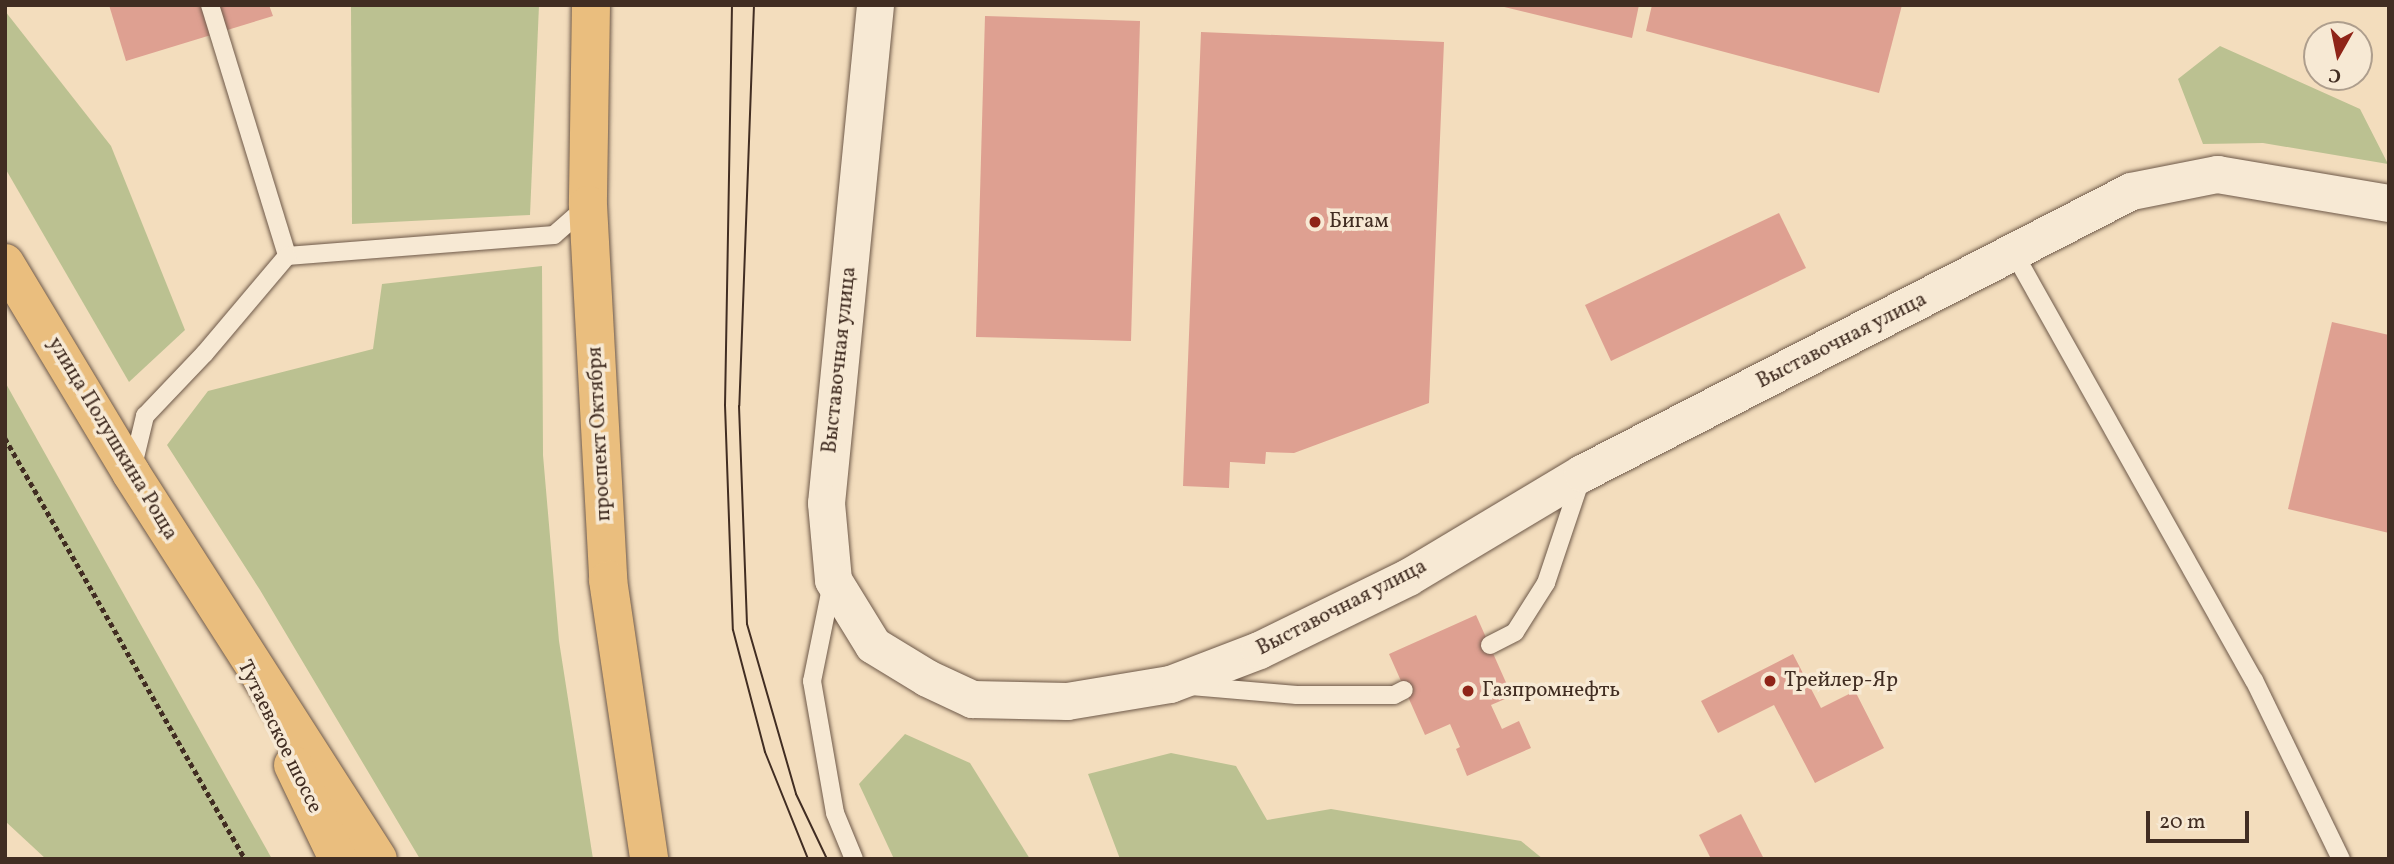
<!DOCTYPE html>
<meta charset="utf-8">
<style>
body{margin:0}
#map{position:relative;width:2394px;height:864px;overflow:hidden;background:#f3ddbd;font-family:Vollkorn,serif}
div>[style]{position:absolute}
.green>*{inset:0;background:#bbc191}
.building>*{inset:0;background:#dea091}
.path>*{height:4.5px;margin-top:-2.25px;transform-origin:0;background:repeating-linear-gradient(90deg,#412d22 0 5px,transparent 0 8.5px)}
.roads{filter:drop-shadow(0 0 2px #6e5949) drop-shadow(0 0 2px #6e5949)}
.service>*{height:18px;margin:-9px;padding:0 9px;transform-origin:9px;border-radius:9px;background:#f7e9d4}
.minor>*{height:37px;margin:-18.5px;padding:0 18.5px;transform-origin:18.5px;border-radius:18.5px;background:#f7e9d4}
.primary>*{height:38px;margin:-19px;padding:0 19px;transform-origin:19px;border-radius:19px;background:#eabe7e}
.tram>*{height:2px;margin:-1px;padding:0 1px;transform-origin:1px;border-radius:1px;background:#412d22}
.dots>*{width:19px;height:19px;translate:-50% -50%;box-sizing:border-box;border:4px solid #f7e9d4;border-radius:50%}
span{translate:-50% -50%;white-space:nowrap;text-align:center;line-height:1.15;-webkit-text-stroke:7px #f7e9d4;paint-order:stroke}
.poi-label{font-size:21px;color:#412d22}
.left{translate:0 -50%;text-align:left}
.street-label{font-size:21px;color:#412d22}
.frame{position:absolute;inset:0;border:7px solid #412d22;pointer-events:none}
.north{position:absolute;left:2303px;top:21px;width:70px;height:70px;box-sizing:border-box;background:#f7e9d4;border:2px solid #ae9e8d;border-radius:50%;rotate:189deg;font-size:19px;font-weight:700;line-height:28px;text-align:center;color:#412d22}
.north::after{content:'';display:block;margin:auto;width:24px;height:32px;background:#8f2418;clip-path:polygon(50% 0,100% 100%,50% 72%,0 100%)}
.scale{position:absolute;left:2146px;top:811px;width:103px;height:32px;box-sizing:border-box;border:4px solid #412d22;border-top:0;padding-left:9px;font-size:21px;line-height:24px;white-space:nowrap;color:#412d22;-webkit-text-stroke:5px #f7e9d4;paint-order:stroke}
</style>
<div id="map">
<div class="green">
<div style="clip-path:polygon(351px 5px,539px 5px,530px 215px,352px 224px)"></div>
<div style="clip-path:polygon(5px 11px,111px 146px,185px 330px,129px 382px,5px 168px)"></div>
<div style="clip-path:polygon(2220px 46px,2360px 109px,2388px 164px,2263px 143px,2203px 144px,2178px 79px)"></div>
<div style="clip-path:polygon(542px 266px,543px 455px,559px 641px,593px 859px,420px 859px,260px 590px,167px 445px,208px 391px,373px 349px,382px 284px)"></div>
<div style="clip-path:polygon(5px 382px,272px 859px,46px 859px,5px 821px)"></div>
<div style="clip-path:polygon(905px 734px,970px 763px,1030px 859px,894px 859px,859px 784px)"></div>
<div style="clip-path:polygon(1171px 753px,1236px 766px,1267px 820px,1331px 809px,1521px 841px,1543px 859px,1120px 859px,1088px 774px)"></div>
</div>
<div class="building">
<div style="clip-path:polygon(109px 5px,269px 5px,273px 16px,126px 61px)"></div>
<div style="clip-path:polygon(1496px 5px,1639px 5px,1632px 38px)"></div>
<div style="clip-path:polygon(1652px 5px,1902px 5px,1879px 93px,1646px 31px)"></div>
<div style="clip-path:polygon(985px 16px,1140px 21px,1131px 341px,976px 337px)"></div>
<div style="clip-path:polygon(1201px 32px,1444px 42px,1429px 403px,1294px 453px,1266px 452px,1265px 464px,1230px 462px,1229px 488px,1183px 486px)"></div>
<div style="clip-path:polygon(1779px 213px,1806px 268px,1611px 361px,1585px 305px)"></div>
<div style="clip-path:polygon(2332px 322px,2389px 335px,2389px 533px,2288px 509px)"></div>
<div style="clip-path:polygon(1476px 615px,1512px 696px,1491px 705px,1502px 729px,1519px 721px,1531px 748px,1467px 776px,1456px 749px,1460px 747px,1450px 724px,1425px 735px,1389px 654px)"></div>
<div style="clip-path:polygon(1793px 654px,1821px 708px,1855px 691px,1884px 748px,1815px 783px,1774px 705px,1718px 733px,1701px 701px)"></div>
<div style="clip-path:polygon(1741px 814px,1764px 859px,1711px 859px,1699px 835px)"></div>
</div>
<div class="path">
<div style="left:5px;top:438px;width:485px;rotate:60.3deg"></div>
</div>
<div class="roads">
<div class="service">
<div style="left:210px;top:5px;width:263px;rotate:72.9deg"></div>
<div style="left:287px;top:256px;width:268px;rotate:-4.5deg"></div>
<div style="left:554px;top:235px;width:44px;rotate:-41.3deg"></div>
<div style="left:2014px;top:253px;width:490px;rotate:60.7deg"></div>
<div style="left:2254px;top:680px;width:199px;rotate:64.1deg"></div>
<div style="left:132px;top:470px;width:56px;rotate:-76.5deg"></div>
<div style="left:145px;top:416px;width:87px;rotate:-46.4deg"></div>
<div style="left:205px;top:353px;width:127px;rotate:-49.8deg"></div>
<div style="left:832px;top:583px;width:100px;rotate:101.5deg"></div>
<div style="left:812px;top:681px;width:134px;rotate:80.1deg"></div>
<div style="left:835px;top:813px;width:50px;rotate:67.6deg"></div>
<div style="left:1490px;top:645px;width:28px;rotate:-27deg"></div>
<div style="left:1515px;top:632px;width:58px;rotate:-57.7deg"></div>
<div style="left:1546px;top:583px;width:110px;rotate:-71.4deg"></div>
<div style="left:1191px;top:686px;width:106px;rotate:4.9deg"></div>
<div style="left:1297px;top:695px;width:97px"></div>
<div style="left:1394px;top:695px;width:11px;rotate:-27deg"></div>
</div>
<div class="minor">
<div style="left:875px;top:5px;width:500px;rotate:95.62deg"></div>
<div style="left:826px;top:503px;width:77px;rotate:84.8deg"></div>
<div style="left:833px;top:580px;width:76px;rotate:58.4deg"></div>
<div style="left:873px;top:645px;width:63px;rotate:31.4deg"></div>
<div style="left:927px;top:678px;width:50px;rotate:25deg"></div>
<div style="left:972px;top:699px;width:95px;rotate:1.2deg"></div>
<div style="left:1067px;top:701px;width:104px;rotate:-9.4deg"></div>
<div style="left:1170px;top:684px;width:95px;rotate:-20.9deg"></div>
<div style="left:1259px;top:650px;width:166px;rotate:-26.1deg"></div>
<div style="left:1408px;top:577px;width:203px;rotate:-30.9deg"></div>
<div style="left:1582px;top:473px;width:617px;rotate:-27.19deg"></div>
<div style="left:2131px;top:191px;width:88px;rotate:-11.2deg"></div>
<div style="left:2217px;top:174px;width:174px;rotate:9.6deg"></div>
</div>
<div class="primary">
<div style="left:591px;top:5px;width:200px;rotate:90.9deg"></div>
<div style="left:588px;top:205px;width:376px;rotate:86.9deg"></div>
<div style="left:608px;top:580px;width:282px;rotate:81.6deg"></div>
<div style="left:5px;top:263px;width:245px;rotate:59deg"></div>
<div style="left:131px;top:473px;width:458px;rotate:57.4deg"></div>
<div style="left:293px;top:765px;width:104px;rotate:64.4deg"></div>
</div>
</div>
<div class="tram">
<div style="left:732px;top:5px;width:400px;rotate:91deg"></div>
<div style="left:725px;top:405px;width:225px;rotate:88deg"></div>
<div style="left:733px;top:630px;width:126px;rotate:75.3deg"></div>
<div style="left:765px;top:752px;width:115px;rotate:68.1deg"></div>
<div style="left:754px;top:5px;width:401px;rotate:92.1deg"></div>
<div style="left:739px;top:406px;width:218px;rotate:87.9deg"></div>
<div style="left:747px;top:624px;width:177px;rotate:73.9deg"></div>
<div style="left:796px;top:794px;width:72px;rotate:64.5deg"></div>
</div>
<div class="dots">
<div style="left:1315px;top:222px;background:#8f2418"></div>
<div style="left:1770px;top:681px;background:#8f2418"></div>
<div style="left:1468px;top:691px;background:#8f2418"></div>
</div>
<div class="poi-label">
<span class="left" style="left:1329px;top:222px">Бигам</span>
<span class="left" style="left:1784px;top:681px">Трейлер-Яр</span>
<span class="left" style="left:1482px;top:691px">Газпромнефть</span>
</div>
<div class="street-label">
<span style="left:1842px;top:341px;rotate:-27deg">Выставочная улица</span>
<span style="left:840px;top:360px;rotate:-84deg">Выставочная улица</span>
<span style="left:600px;top:434px;rotate:-93deg">проспект Октября</span>
<span style="left:112px;top:439px;rotate:59deg">улица Полушкина Роща</span>
<span style="left:1342px;top:608px;rotate:-27deg">Выставочная улица</span>
<span style="left:279px;top:737px;rotate:64deg">Тутаевское шоссе</span>
</div>
<div class="frame"></div>
<div class="north">С</div>
<div class="scale">20 m</div>
</div>
